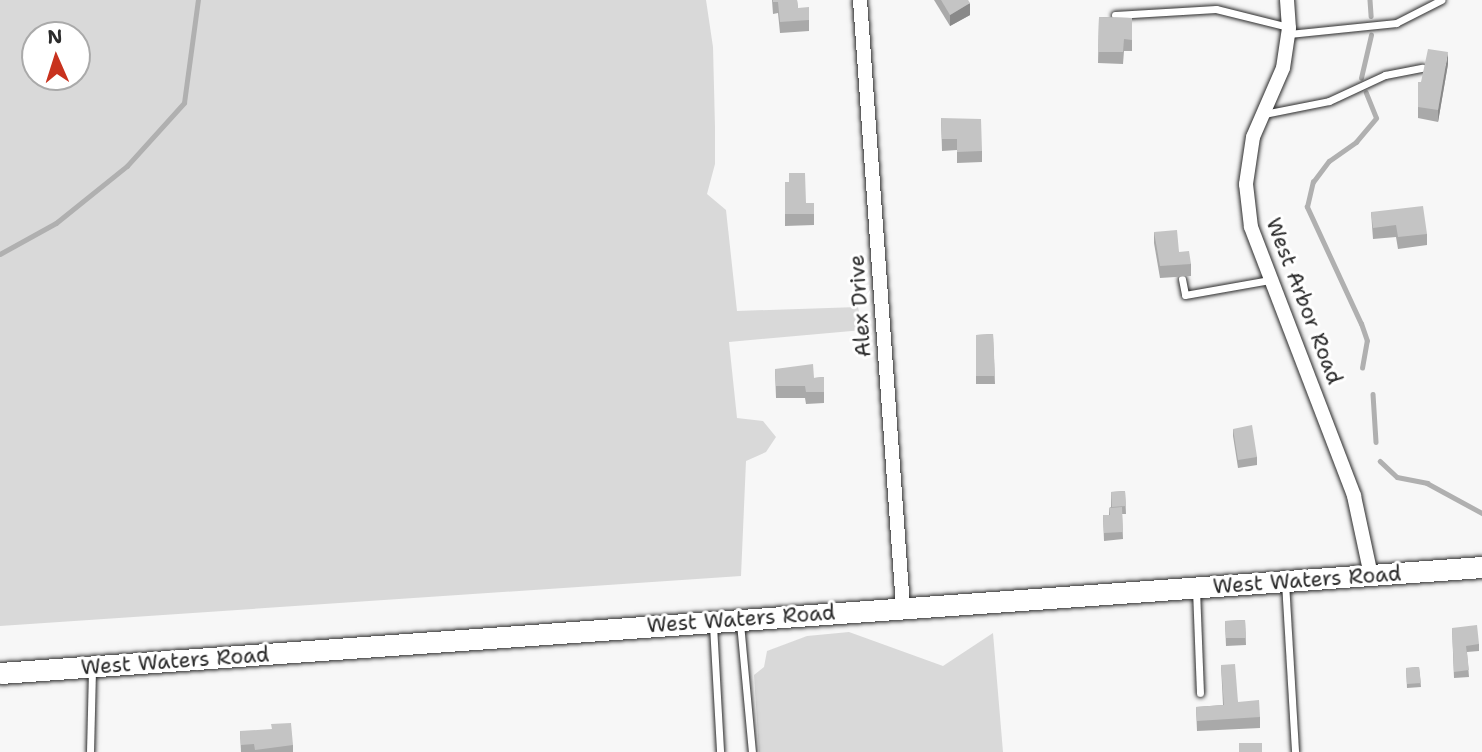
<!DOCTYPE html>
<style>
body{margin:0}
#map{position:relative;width:1482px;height:752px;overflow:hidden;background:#f7f7f7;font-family:"Shantell Sans",sans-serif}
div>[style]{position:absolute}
.green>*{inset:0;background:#d9d9d9}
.stream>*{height:4.5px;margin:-2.25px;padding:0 2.25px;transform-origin:2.25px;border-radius:2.25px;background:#b0b0b0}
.roads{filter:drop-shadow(0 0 2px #2b2b2b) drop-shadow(0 0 2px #2b2b2b)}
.lane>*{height:7px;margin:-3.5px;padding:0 3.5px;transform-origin:3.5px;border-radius:3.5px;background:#fff}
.street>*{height:14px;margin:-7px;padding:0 7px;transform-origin:7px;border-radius:7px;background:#fff}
.secondary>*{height:21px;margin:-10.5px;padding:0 10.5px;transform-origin:10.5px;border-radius:10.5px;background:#fff}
.wall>*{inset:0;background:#a9a9a9}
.shaded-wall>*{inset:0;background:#898989}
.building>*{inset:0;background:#c4c4c4}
span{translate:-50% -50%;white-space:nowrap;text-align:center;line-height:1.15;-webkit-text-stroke:6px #fff;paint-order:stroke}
.street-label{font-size:21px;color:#2b2b2b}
.north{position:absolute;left:21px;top:21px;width:70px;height:70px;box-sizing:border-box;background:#fff;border:2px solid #aaa;border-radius:50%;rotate:357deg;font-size:19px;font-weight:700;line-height:28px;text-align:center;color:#2b2b2b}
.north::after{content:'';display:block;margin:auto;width:24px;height:32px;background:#c8321e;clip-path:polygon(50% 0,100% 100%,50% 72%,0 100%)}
</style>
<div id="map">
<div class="green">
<div style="clip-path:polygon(evenodd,0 0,706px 0,713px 47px,715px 127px,715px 164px,707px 194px,726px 210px,737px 311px,858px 307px,863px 330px,729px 342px,737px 418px,763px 421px,776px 437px,766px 452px,746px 461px,741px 576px,0 626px,0 0,77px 35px,77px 77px,35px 77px,35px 35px,77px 35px)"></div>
<div style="clip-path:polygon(849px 632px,943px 666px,993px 633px,1003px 752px,759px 752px,754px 675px,764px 667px,767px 651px,807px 636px)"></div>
</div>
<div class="stream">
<div style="left:1370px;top:0;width:16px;rotate:86deg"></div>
<div style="left:1361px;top:78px;width:44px;rotate:-76.9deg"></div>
<div style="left:0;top:254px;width:64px;rotate:-29deg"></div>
<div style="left:56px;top:223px;width:91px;rotate:-38.8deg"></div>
<div style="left:127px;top:166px;width:85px;rotate:-47.9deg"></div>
<div style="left:184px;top:103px;width:104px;rotate:-82.3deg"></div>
<div style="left:1362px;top:368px;width:27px;rotate:-80deg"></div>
<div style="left:1367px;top:341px;width:18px;rotate:-109deg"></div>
<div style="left:1361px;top:324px;width:129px;rotate:-114.8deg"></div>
<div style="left:1307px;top:207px;width:26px;rotate:-77deg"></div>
<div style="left:1313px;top:182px;width:26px;rotate:-53deg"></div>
<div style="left:1329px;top:161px;width:33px;rotate:-35deg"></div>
<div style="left:1356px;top:142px;width:31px;rotate:-50deg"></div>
<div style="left:1376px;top:118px;width:27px;rotate:-112deg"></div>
<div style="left:1373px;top:394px;width:48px;rotate:86.4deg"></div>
<div style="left:1380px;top:461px;width:23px;rotate:43deg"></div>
<div style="left:1397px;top:477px;width:31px;rotate:11deg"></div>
<div style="left:1427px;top:483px;width:63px;rotate:28.6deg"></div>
</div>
<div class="roads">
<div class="lane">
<div style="left:1115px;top:15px;width:101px;rotate:-3.4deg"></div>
<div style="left:1216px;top:9px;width:74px;rotate:14deg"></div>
<div style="left:1289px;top:34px;width:108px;rotate:-5.9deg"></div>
<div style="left:1396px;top:23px;width:51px;rotate:-27.1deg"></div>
<div style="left:1264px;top:114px;width:66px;rotate:-11.3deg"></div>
<div style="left:1329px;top:101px;width:62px;rotate:-24.9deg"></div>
<div style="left:1385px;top:75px;width:38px;rotate:-11deg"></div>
<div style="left:1182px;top:279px;width:16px;rotate:79deg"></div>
<div style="left:1185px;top:295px;width:86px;rotate:-10deg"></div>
<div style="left:1285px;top:582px;width:170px;rotate:86.6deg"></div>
<div style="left:1196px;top:589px;width:104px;rotate:87.8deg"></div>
<div style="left:740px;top:623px;width:130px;rotate:84.7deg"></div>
<div style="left:713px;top:625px;width:127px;rotate:86.8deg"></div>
<div style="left:90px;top:752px;width:83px;rotate:-88.6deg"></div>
</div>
<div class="street">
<div style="left:860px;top:0;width:610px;rotate:85.95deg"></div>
<div style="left:1287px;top:0;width:28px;rotate:86deg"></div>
<div style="left:1289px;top:28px;width:40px;rotate:98.5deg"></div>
<div style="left:1283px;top:68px;width:75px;rotate:113.5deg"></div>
<div style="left:1253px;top:137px;width:48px;rotate:98.5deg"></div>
<div style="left:1246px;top:184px;width:43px;rotate:83.4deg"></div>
<div style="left:1251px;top:227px;width:288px;rotate:69deg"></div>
<div style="left:1354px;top:496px;width:81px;rotate:77.9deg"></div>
</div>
<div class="secondary">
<div style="left:0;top:673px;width:1486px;rotate:-4.09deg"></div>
</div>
</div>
<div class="wall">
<div style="clip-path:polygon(772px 0,797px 0,798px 8px,809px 20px,809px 31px,780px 33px,778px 13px,773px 14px)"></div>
<div style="clip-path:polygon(934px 0,968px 0,970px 15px,950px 26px)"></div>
<div style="clip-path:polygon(1099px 17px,1132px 18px,1132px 51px,1124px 51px,1123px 64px,1098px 63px)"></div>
<div style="clip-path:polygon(1448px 64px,1438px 122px,1418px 118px,1418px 82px,1421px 82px)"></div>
<div style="clip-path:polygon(941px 118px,982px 151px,982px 162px,957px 163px,957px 150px,942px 151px)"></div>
<div style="clip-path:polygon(785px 182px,789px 182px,806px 203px,814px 203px,814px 225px,785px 226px)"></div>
<div style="clip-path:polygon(1371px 212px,1427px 234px,1427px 245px,1398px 249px,1396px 237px,1373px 239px)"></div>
<div style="clip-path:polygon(1154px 232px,1179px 252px,1191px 264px,1191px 276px,1160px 278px,1154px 243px)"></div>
<div style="clip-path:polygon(993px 334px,995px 384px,976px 384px,976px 335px)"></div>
<div style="clip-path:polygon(775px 369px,814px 378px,824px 377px,824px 403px,806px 404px,805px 398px,776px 398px)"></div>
<div style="clip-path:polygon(1233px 429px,1257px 457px,1257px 465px,1238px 468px,1233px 436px)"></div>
<div style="clip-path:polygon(1125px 491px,1126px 514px,1122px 514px,1123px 539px,1104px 541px,1103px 515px,1109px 515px,1109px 508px,1111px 507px,1111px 492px)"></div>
<div style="clip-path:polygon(1245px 620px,1246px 645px,1226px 646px,1225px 621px)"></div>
<div style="clip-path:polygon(1452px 628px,1479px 644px,1479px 651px,1467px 652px,1469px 677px,1454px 678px)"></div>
<div style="clip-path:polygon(1221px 665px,1238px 702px,1260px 717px,1260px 728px,1197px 731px,1196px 707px,1223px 705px)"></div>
<div style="clip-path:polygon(1419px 667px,1421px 687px,1407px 688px,1406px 668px)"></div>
<div style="clip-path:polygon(240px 731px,293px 745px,293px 752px,241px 752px)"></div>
</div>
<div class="shaded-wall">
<div style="clip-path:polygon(970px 3px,970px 15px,950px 26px,950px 15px)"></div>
<div style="clip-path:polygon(1448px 52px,1448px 64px,1438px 122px,1438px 110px)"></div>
</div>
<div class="building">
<div style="clip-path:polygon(773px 0,797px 0,798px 8px,809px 7px,809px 20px,780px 22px,778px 2px,773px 2px)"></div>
<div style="clip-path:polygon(941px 0,968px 0,970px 3px,950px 15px)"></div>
<div style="clip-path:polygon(1099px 17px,1132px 18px,1132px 40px,1124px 39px,1123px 52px,1098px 52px)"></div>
<div style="clip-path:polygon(1428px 49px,1448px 52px,1438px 110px,1418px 107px,1418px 82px,1421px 82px)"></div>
<div style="clip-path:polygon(941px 118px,981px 119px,982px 151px,957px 152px,957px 139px,942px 139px)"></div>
<div style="clip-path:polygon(789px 173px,805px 173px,806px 203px,814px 203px,814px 214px,785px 214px,785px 182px,789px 182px)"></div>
<div style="clip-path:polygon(1423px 206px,1427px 234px,1398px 237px,1396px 225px,1373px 228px,1371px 212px)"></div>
<div style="clip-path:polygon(1177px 230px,1179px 252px,1189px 251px,1191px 264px,1160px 266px,1154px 232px)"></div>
<div style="clip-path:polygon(993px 334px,995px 376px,976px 376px,976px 335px)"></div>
<div style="clip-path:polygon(813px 364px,814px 378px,824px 377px,824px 392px,806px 392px,805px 386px,776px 386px,775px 369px)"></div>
<div style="clip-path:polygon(1252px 425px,1257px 457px,1238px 460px,1233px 429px)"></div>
<div style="clip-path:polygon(1125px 491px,1126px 506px,1112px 507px,1111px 492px)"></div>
<div style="clip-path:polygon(1122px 507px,1123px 532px,1104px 533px,1103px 515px,1110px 515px,1109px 508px)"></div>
<div style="clip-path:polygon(1245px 620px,1246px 638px,1226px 638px,1225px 621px)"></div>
<div style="clip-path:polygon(1477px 625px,1479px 644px,1466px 646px,1469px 670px,1454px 672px,1452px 628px)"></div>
<div style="clip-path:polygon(1235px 664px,1238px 702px,1259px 700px,1260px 717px,1197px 721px,1196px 707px,1224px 705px,1221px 665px)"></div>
<div style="clip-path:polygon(1419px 667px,1421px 683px,1407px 684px,1406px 668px)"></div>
<div style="clip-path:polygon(291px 723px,293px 745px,255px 750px,254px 744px,241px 745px,240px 731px,272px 729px,271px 724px)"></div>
<div style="clip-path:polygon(1239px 743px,1262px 743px,1262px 752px,1239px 752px)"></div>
</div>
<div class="street-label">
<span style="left:1304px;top:301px;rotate:69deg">West Arbor Road</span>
<span style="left:860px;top:306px;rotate:-94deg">Alex Drive</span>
<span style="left:1307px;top:580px;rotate:-4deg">West Waters Road</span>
<span style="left:741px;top:619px;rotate:-4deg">West Waters Road</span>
<span style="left:175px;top:661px;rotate:-4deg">West Waters Road</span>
</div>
<div class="north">N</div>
</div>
